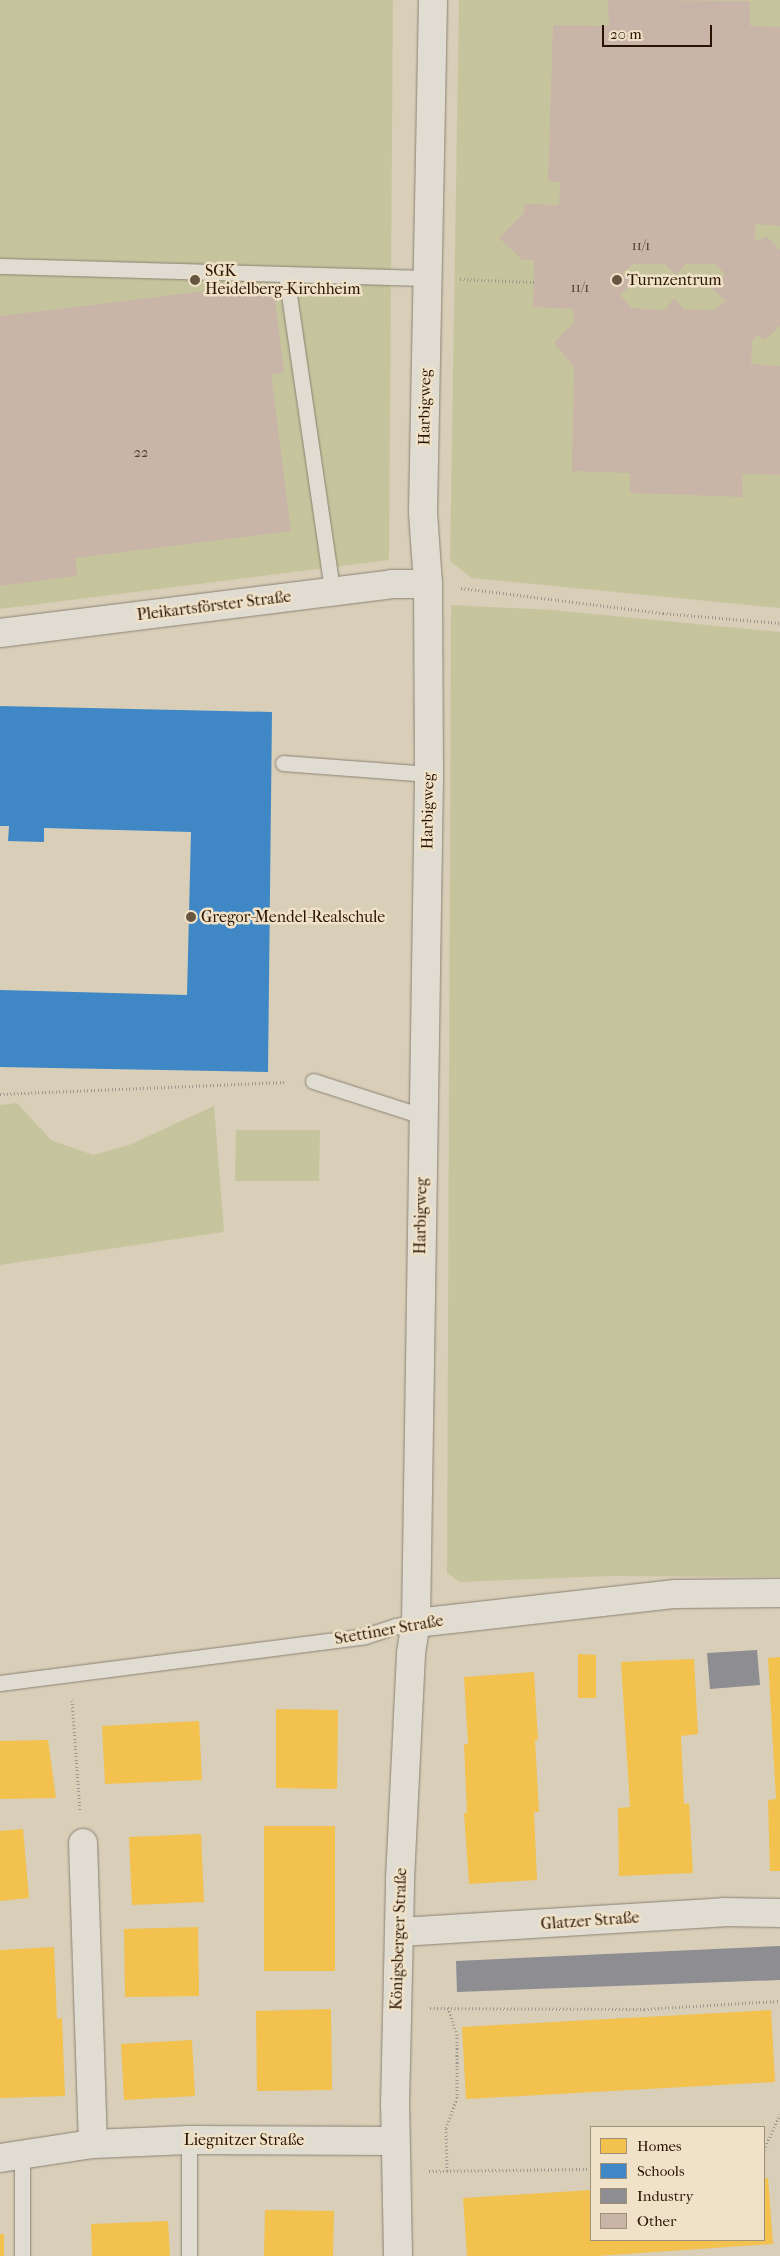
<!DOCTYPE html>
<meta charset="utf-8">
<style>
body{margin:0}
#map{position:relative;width:780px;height:2256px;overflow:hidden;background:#d9ceb8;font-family:"IM FELL French Canon",serif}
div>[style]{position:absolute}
.green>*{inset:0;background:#c6c49d}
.homes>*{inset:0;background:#f2c14e}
.schools>*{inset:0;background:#3f88c5}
.industry>*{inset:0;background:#8d8d92}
.building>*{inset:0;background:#c8b5a7}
.path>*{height:3px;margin-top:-1.5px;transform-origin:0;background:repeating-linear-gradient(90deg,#9e978d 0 1px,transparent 0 3.5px)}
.roads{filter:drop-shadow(0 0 1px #8a8273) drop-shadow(0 0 1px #8a8273)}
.service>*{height:15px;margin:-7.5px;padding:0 7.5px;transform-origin:7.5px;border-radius:7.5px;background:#e1dcd1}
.minor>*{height:28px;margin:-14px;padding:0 14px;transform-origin:14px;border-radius:14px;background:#e1dcd1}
.dots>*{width:14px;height:14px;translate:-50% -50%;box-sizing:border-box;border:2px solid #efe2c8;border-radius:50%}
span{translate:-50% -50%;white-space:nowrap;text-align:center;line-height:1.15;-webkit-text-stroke:5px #efe2c8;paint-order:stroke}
.number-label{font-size:14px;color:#523c2a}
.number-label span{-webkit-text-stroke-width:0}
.poi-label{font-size:16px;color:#2a1401}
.left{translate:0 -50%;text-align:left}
.street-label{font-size:16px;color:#2a1401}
.legend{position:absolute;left:590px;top:2126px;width:175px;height:115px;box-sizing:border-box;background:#efe2c8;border:1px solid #a09078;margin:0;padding:6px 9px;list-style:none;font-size:15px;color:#2a1401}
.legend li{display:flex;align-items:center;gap:10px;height:25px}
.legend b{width:25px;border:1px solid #a09078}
.scale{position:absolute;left:602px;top:25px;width:110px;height:22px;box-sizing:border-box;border:2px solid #2a1401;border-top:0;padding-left:6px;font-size:15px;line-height:18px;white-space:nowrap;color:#2a1401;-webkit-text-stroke:4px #efe2c8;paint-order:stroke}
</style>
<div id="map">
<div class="green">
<div style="clip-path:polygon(0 0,393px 0,389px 560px,0 609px)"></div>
<div style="clip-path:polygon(459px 0,780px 0,780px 608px,472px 578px,450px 561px)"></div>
<div style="clip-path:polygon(451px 605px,552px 610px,780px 632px,780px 1577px,611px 1576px,460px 1582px,447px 1573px)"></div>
<div style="clip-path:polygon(17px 1103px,51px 1140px,93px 1155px,129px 1145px,214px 1106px,224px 1232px,0 1265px,0 1105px)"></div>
<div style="clip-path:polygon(236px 1130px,320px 1130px,319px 1181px,235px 1181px)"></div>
</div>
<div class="homes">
<div style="clip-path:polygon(578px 1654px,596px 1655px,596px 1698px,578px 1698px)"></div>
<div style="clip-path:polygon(780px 1657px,780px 1871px,770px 1871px,768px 1800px,776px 1799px,768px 1658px)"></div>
<div style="clip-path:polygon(694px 1659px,698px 1734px,681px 1736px,684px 1804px,689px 1803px,693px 1873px,619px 1876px,618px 1808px,630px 1807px,621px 1662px)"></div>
<div style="clip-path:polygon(534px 1672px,538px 1740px,535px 1740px,539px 1812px,534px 1812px,537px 1880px,469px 1884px,464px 1813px,467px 1813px,464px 1744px,468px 1744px,464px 1677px)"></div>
<div style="clip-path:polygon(276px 1709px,338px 1710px,337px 1789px,276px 1788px)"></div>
<div style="clip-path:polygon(199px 1721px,202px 1780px,105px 1784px,102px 1726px)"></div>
<div style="clip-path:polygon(48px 1740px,56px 1798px,0 1799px,0 1741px)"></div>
<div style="clip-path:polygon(264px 1826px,335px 1826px,335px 1971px,264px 1971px)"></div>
<div style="clip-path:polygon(23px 1829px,29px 1898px,0 1901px,0 1831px)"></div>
<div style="clip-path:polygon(201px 1834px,204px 1902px,132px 1905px,129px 1837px)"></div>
<div style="clip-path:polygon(198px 1927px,199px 1996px,125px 1997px,124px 1929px)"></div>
<div style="clip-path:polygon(54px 1947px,57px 2019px,62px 2018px,65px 2096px,0 2098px,0 1950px)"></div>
<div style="clip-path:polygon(331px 2009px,332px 2090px,257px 2091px,256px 2011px)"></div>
<div style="clip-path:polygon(771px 2010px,775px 2082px,466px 2099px,462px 2027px)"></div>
<div style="clip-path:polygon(192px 2040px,195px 2096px,124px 2100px,121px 2044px)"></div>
<div style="clip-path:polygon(764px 2178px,768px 2178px,773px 2244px,597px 2256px,467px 2256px,463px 2198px,591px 2190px,591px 2240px,764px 2240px)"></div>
<div style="clip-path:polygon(265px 2210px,334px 2211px,333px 2256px,264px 2256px)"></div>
<div style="clip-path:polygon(168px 2221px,170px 2256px,92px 2256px,91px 2224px)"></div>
<div style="clip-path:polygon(0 2234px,4px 2234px,4px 2256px,0 2256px)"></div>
</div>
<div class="schools">
<div style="clip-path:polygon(0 706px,272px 712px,268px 1072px,0 1067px,0 990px,187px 995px,191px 832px,44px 828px,44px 842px,8px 841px,9px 826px,0 826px)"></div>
</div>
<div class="industry">
<div style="clip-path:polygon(757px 1650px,760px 1685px,710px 1689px,707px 1653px)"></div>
<div style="clip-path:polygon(780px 1946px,780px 1980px,457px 1992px,456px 1961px)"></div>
</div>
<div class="building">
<div style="clip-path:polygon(evenodd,608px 0,750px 1px,750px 26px,780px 27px,780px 226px,756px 224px,754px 237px,758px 241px,766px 236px,780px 250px,780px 326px,765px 340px,757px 335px,752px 341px,751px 364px,780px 366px,780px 475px,742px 474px,743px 497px,630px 493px,630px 473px,572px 471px,574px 367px,554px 343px,574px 322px,573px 309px,533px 307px,534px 260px,523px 260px,499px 238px,524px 213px,524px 204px,559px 205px,560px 183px,548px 181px,553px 25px,609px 26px,608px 0,633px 264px,665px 264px,676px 275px,686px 264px,715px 264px,725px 274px,712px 289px,726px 301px,714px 310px,684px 309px,674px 298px,665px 310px,632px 308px,620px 295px,633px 282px,622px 273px,633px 264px)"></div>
<div style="clip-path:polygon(273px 283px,284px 373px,271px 374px,291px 531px,75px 558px,77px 576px,0 586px,0 316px)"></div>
</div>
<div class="path">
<div style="left:460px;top:279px;width:74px;rotate:2.3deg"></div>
<div style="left:461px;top:588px;width:204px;rotate:7.1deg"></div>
<div style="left:663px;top:613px;width:117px;rotate:4.9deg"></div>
<div style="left:0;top:1094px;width:287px;rotate:-2.4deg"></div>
<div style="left:72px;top:1700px;width:111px;rotate:85.9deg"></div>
<div style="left:430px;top:2008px;width:214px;rotate:0.3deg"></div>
<div style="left:644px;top:2009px;width:136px;rotate:-3.4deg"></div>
<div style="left:764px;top:2150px;width:39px;rotate:-66deg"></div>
<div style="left:429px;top:2171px;width:162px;rotate:-0.7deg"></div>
<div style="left:447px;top:2171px;width:43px;rotate:-91.3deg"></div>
<div style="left:446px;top:2128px;width:32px;rotate:-70deg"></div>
<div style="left:457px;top:2098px;width:63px;rotate:-90deg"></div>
<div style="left:457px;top:2035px;width:29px;rotate:-108deg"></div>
</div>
<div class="roads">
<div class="service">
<div style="left:0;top:266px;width:427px;rotate:1.6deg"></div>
<div style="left:286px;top:274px;width:320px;rotate:81.7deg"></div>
<div style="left:283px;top:763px;width:146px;rotate:4.3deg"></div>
<div style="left:313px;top:1081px;width:114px;rotate:17.8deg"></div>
<div style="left:0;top:1683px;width:368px;rotate:-7.3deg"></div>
<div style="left:365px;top:1636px;width:32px;rotate:-18deg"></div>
<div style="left:395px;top:1626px;width:21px;rotate:-8deg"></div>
<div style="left:189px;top:2140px;width:116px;rotate:90deg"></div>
<div style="left:22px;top:2155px;width:101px;rotate:90deg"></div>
</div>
<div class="minor">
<div style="left:0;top:633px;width:394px;rotate:-7.1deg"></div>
<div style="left:391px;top:584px;width:37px"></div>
<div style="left:416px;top:1623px;width:261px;rotate:-6.4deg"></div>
<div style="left:675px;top:1594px;width:105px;rotate:-0.5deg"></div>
<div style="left:83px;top:1843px;width:301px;rotate:88.1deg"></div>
<div style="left:400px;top:1932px;width:325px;rotate:-3.5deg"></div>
<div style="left:724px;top:1912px;width:56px;rotate:1deg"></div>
<div style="left:0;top:2158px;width:94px;rotate:-8.6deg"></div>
<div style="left:93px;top:2144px;width:96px;rotate:-2.4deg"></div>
<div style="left:189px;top:2140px;width:206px;rotate:0.3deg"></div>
<div style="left:398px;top:2256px;width:151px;rotate:-91.1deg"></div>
<div style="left:395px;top:2105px;width:226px;rotate:-88.7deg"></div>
<div style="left:400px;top:1879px;width:226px;rotate:-87.2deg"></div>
<div style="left:411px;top:1653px;width:30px;rotate:-81deg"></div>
<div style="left:416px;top:1623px;width:849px;rotate:-89.12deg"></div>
<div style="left:429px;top:774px;width:190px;rotate:-90.3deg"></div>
<div style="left:428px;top:584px;width:72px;rotate:-94deg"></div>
<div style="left:423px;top:512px;width:512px;rotate:-88.88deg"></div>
</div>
</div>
<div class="dots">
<div style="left:195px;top:280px;background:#675541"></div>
<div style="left:617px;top:280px;background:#675541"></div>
<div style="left:191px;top:917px;background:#675541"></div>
</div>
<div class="number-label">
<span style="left:641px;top:246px">11/1</span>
<span style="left:580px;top:288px">11/1</span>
<span style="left:141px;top:453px">22</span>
</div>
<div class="poi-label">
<span class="left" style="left:205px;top:280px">SGK<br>Heidelberg-Kirchheim</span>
<span class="left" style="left:627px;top:280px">Turnzentrum</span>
<span class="left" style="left:201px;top:917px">Gregor-Mendel-Realschule</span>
</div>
<div class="street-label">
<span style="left:425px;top:407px;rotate:-89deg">Harbigweg</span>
<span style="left:214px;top:606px;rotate:-7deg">Pleikartsförster Straße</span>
<span style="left:428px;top:811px;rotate:-89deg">Harbigweg</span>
<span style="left:421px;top:1216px;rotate:-89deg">Harbigweg</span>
<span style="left:389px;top:1630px;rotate:-10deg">Stettiner Straße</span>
<span style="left:590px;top:1921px;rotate:-4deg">Glatzer Straße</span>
<span style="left:399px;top:1939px;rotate:-88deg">Königsberger Straße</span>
<span style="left:244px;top:2140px">Liegnitzer Straße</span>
</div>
<ul class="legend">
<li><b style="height:14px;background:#f2c14e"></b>Homes</li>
<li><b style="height:14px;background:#3f88c5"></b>Schools</li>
<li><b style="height:14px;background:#8d8d92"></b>Industry</li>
<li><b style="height:14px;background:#c8b5a7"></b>Other</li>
</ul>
<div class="scale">20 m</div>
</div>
